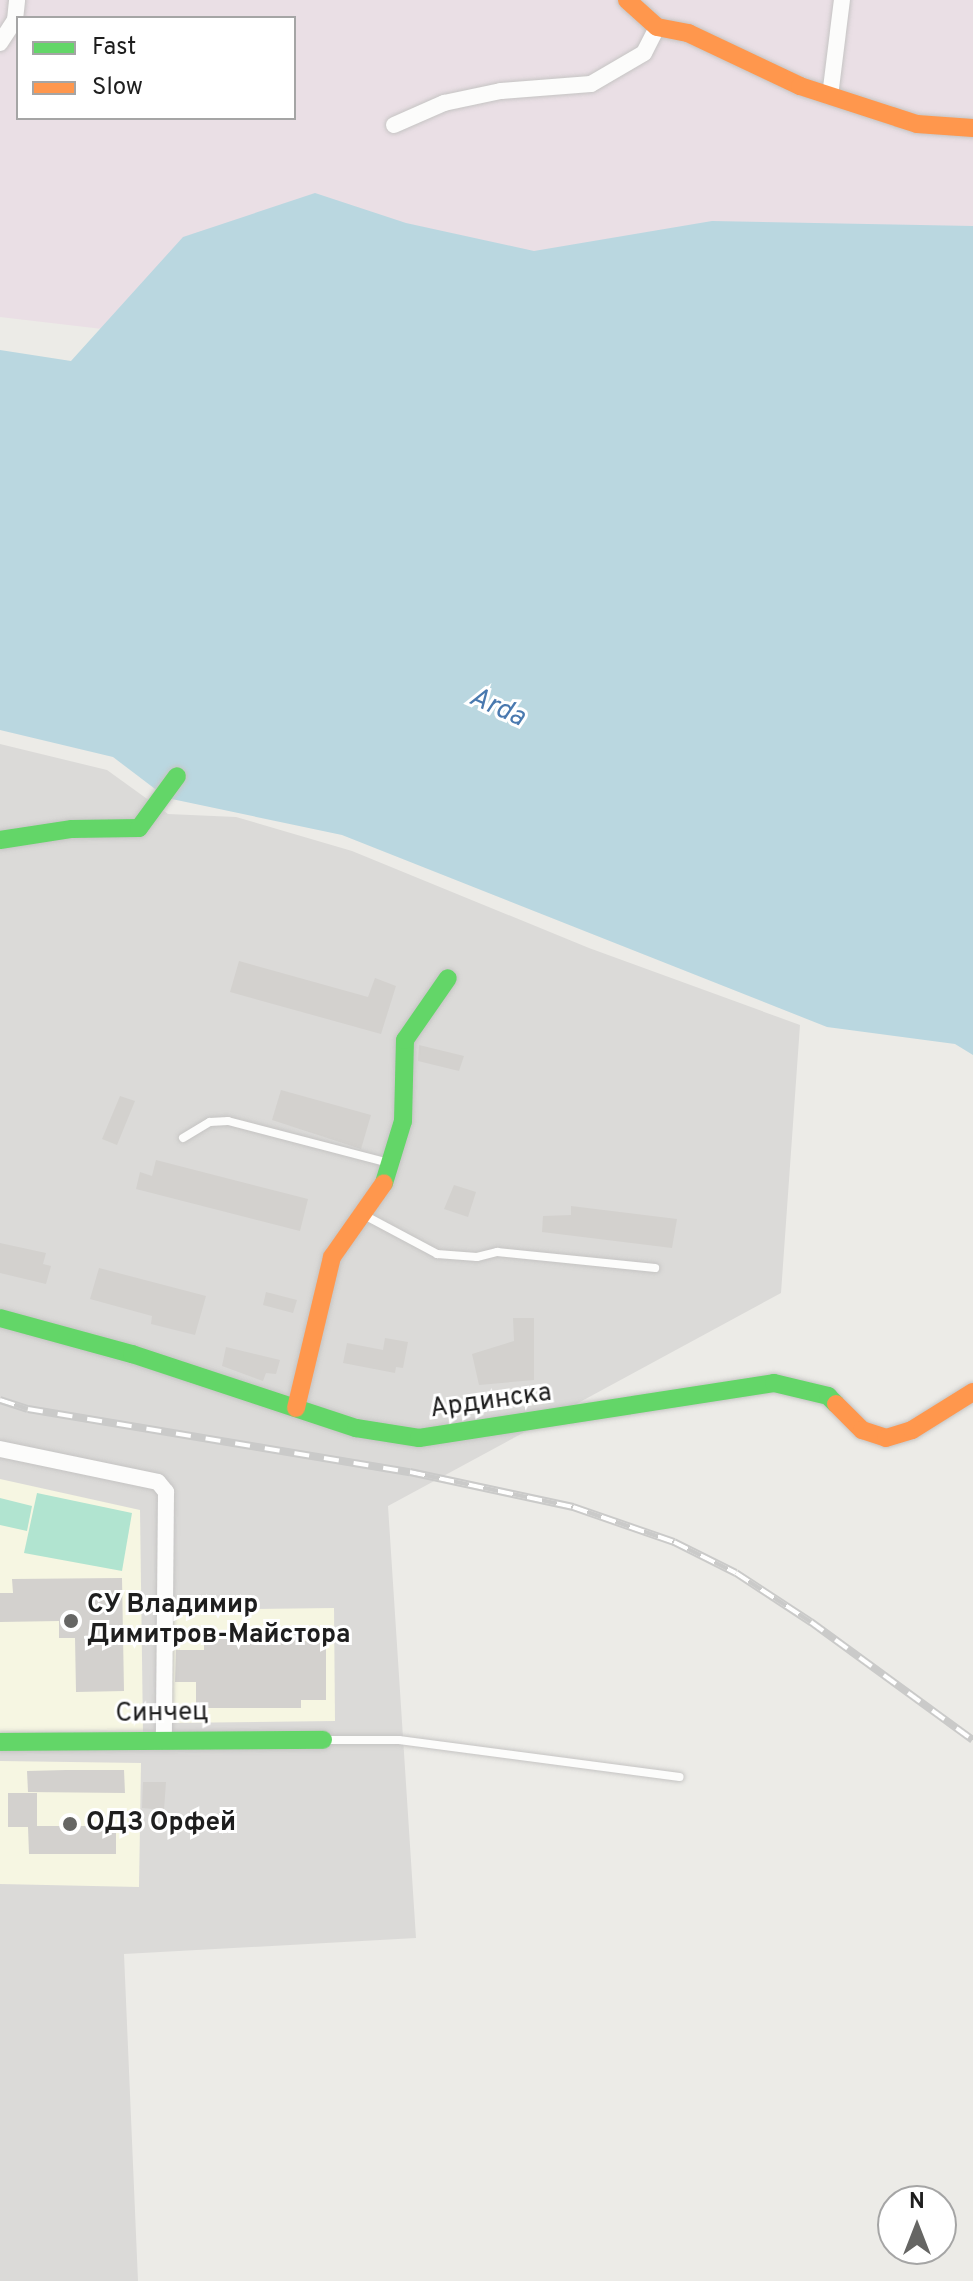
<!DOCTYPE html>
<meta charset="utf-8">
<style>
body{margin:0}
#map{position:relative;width:973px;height:2281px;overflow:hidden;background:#ecebe7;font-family:Overpass,sans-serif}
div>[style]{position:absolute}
.residential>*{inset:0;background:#dbdad8}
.industrial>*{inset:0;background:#eadfe5}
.education>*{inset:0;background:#f6f6e2}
.pitch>*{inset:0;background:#b1e4d0}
.water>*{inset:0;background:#bad7e0}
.building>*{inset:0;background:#d3d1ce}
.roads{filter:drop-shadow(0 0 2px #c5c4c3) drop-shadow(0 0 2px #c5c4c3)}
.lane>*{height:8px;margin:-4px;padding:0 4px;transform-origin:4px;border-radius:4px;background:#fcfcfb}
.street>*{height:16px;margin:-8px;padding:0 8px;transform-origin:8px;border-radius:8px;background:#fcfcfb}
.fast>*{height:18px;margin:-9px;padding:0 9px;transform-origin:9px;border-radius:9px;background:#63d668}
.slow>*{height:18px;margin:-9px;padding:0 9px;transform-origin:9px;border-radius:9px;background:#ff974d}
.rail>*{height:8px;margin-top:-4px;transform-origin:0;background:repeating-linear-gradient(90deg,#fff 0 15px,#cacac9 0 30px);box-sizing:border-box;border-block:2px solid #cacac9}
.dots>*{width:22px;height:22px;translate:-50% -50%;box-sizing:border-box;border:4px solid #fff;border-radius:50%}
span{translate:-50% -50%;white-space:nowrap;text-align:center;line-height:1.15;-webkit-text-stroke:6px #fff;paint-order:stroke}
.street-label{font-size:26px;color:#1e1e1e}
.poi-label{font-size:26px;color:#1e1e1e;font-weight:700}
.left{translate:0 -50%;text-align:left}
.water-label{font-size:28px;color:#4979af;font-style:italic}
.legend{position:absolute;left:16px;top:16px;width:280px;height:104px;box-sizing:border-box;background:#fff;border:2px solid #a5a5a5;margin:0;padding:10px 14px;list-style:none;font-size:24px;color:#1e1e1e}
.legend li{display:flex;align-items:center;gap:16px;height:40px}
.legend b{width:40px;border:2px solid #a5a5a5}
.north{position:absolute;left:877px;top:2185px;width:80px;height:80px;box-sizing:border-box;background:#fff;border:2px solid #a5a5a5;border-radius:50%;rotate:0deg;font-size:22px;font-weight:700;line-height:32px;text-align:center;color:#1e1e1e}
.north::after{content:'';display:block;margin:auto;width:28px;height:36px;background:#666664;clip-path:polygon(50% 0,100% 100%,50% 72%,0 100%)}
</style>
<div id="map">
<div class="residential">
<div style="clip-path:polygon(0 744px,107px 770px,168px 814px,236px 817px,352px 851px,589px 948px,800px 1025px,781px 1293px,388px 1506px,416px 1938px,124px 1954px,138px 2281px,0 2281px)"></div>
</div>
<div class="industrial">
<div style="clip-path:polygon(evenodd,0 0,973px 0,973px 431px,0 317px,0 0,18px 18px,294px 18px,294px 118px,18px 118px,18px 18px)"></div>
</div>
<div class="education">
<div style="clip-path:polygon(0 1479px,140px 1510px,143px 1733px,0 1734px)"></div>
<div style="clip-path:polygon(334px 1608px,335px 1721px,169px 1723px,167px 1610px)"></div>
<div style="clip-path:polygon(0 1761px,141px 1763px,139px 1887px,0 1884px)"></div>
</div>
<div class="pitch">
<div style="clip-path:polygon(37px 1493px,132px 1513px,122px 1571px,24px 1553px)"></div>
<div style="clip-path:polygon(0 1498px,32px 1506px,27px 1531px,0 1525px)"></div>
</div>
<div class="water">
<div style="clip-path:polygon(315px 193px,406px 223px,534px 251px,712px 221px,973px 226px,973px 1055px,955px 1044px,827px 1027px,342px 835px,167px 798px,113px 757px,0 730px,0 350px,71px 361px,183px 237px)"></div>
</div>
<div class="building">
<div style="clip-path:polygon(239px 961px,368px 997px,375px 978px,396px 986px,381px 1034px,230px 992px)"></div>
<div style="clip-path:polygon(419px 1045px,464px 1056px,459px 1071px,418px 1061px)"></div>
<div style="clip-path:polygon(281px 1090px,371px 1115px,361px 1149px,272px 1120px)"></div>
<div style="clip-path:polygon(120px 1096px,135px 1101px,117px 1145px,102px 1139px)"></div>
<div style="clip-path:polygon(156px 1160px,308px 1199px,300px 1231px,136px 1189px,140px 1172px,152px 1176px)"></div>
<div style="clip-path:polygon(454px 1185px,476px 1192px,468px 1217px,444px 1209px)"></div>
<div style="clip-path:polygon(571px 1206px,677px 1219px,672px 1248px,542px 1232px,543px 1216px,571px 1215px)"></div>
<div style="clip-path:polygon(0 1243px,46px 1253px,43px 1264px,51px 1266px,46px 1284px,0 1273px)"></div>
<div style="clip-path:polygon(99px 1268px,206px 1296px,195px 1335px,151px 1324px,152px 1316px,90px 1299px)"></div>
<div style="clip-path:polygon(266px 1292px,297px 1300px,293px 1313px,263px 1305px)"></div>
<div style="clip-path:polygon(513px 1318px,534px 1318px,534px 1380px,479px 1385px,472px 1354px,514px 1341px)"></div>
<div style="clip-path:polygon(385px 1338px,408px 1342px,403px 1368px,396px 1367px,395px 1373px,343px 1363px,347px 1343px,383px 1350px)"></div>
<div style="clip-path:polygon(226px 1347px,280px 1360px,276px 1374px,266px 1373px,263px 1381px,222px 1366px)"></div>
<div style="clip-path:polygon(122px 1578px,124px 1691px,76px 1692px,75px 1638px,59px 1638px,59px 1621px,0 1622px,0 1593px,13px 1593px,12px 1579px)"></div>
<div style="clip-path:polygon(204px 1631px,300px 1632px,300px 1641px,326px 1641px,326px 1700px,301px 1700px,301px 1708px,196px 1708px,196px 1682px,175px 1682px,176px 1650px,204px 1650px)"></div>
<div style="clip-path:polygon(66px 1770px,124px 1770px,125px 1793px,28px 1792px,27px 1771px)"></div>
<div style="clip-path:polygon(143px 1782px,166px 1782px,164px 1810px,142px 1808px)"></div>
<div style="clip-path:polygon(8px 1793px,37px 1793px,37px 1826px,116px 1826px,116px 1854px,29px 1854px,28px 1827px,8px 1827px)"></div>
</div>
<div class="roads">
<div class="lane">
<div style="left:183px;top:1138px;width:31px;rotate:-31deg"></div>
<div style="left:210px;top:1122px;width:18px;rotate:-3deg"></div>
<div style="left:228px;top:1121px;width:166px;rotate:14.6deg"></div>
<div style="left:364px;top:1215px;width:83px;rotate:28.1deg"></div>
<div style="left:437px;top:1254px;width:40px;rotate:4.3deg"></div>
<div style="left:477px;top:1257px;width:21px;rotate:-14deg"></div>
<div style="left:497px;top:1252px;width:159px;rotate:5.8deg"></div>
<div style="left:324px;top:1740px;width:75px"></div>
<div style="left:399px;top:1740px;width:283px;rotate:7.5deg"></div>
</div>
<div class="street">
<div style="left:0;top:43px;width:27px;rotate:-57deg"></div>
<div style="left:15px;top:20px;width:20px;rotate:-84deg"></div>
<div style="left:830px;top:96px;width:97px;rotate:-82.9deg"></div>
<div style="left:394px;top:125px;width:55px;rotate:-23.7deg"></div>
<div style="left:444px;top:103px;width:58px;rotate:-11.9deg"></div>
<div style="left:501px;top:91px;width:90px;rotate:-4.4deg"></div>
<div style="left:591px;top:84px;width:61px;rotate:-30.3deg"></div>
<div style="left:644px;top:53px;width:29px;rotate:-63deg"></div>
<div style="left:0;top:1449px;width:161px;rotate:11.8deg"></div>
<div style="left:158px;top:1482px;width:13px;rotate:51deg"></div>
<div style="left:166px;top:1492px;width:248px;rotate:90.5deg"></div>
</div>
<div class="fast">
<div style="left:0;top:840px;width:73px;rotate:-8.7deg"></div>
<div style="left:72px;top:829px;width:67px;rotate:-0.9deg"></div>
<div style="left:139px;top:828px;width:64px;rotate:-53.8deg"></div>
<div style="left:384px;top:1183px;width:65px;rotate:-73deg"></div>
<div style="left:403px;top:1121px;width:81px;rotate:-88.6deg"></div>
<div style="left:405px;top:1040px;width:75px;rotate:-55.3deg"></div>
<div style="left:0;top:1318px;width:137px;rotate:15.3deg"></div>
<div style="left:132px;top:1354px;width:236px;rotate:18.3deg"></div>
<div style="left:356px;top:1428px;width:64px;rotate:9deg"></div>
<div style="left:419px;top:1438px;width:359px;rotate:-8.8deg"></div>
<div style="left:774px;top:1383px;width:56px;rotate:13.5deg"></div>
<div style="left:828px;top:1396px;width:11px;rotate:45deg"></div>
<div style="left:0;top:1742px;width:323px;rotate:-0.4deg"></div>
</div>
<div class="slow">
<div style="left:627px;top:0;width:40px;rotate:42deg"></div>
<div style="left:657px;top:27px;width:32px;rotate:11deg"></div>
<div style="left:688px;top:33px;width:124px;rotate:25.3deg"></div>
<div style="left:800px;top:86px;width:123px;rotate:18deg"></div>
<div style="left:917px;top:124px;width:56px;rotate:4.1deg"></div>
<div style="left:836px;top:1404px;width:37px;rotate:45deg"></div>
<div style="left:862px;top:1430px;width:25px;rotate:18deg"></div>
<div style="left:886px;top:1438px;width:27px;rotate:-17deg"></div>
<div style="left:912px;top:1430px;width:72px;rotate:-31.9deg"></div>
<div style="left:296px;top:1408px;width:155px;rotate:-76.6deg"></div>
<div style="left:332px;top:1257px;width:90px;rotate:-54.9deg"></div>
</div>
</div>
<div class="rail">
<div style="left:0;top:1400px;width:29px;rotate:18deg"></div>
<div style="left:28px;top:1409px;width:387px;rotate:9.4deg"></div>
<div style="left:410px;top:1472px;width:167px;rotate:12.1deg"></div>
<div style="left:573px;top:1507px;width:107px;rotate:19.1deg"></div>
<div style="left:674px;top:1542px;width:69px;rotate:26.6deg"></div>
<div style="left:736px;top:1573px;width:90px;rotate:33.2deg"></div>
<div style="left:811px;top:1622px;width:200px;rotate:36.1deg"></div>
</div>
<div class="dots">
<div style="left:71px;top:1621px;background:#666664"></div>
<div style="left:70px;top:1824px;background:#666664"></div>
</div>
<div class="street-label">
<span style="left:491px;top:1402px;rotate:-8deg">Ардинска</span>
<span style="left:162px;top:1714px;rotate:-1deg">Синчец</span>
</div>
<div class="poi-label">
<span class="left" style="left:87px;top:1621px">СУ Владимир<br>Димитров-Майстора</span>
<span class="left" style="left:86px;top:1824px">ОДЗ Орфей</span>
</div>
<div class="water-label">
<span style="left:497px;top:708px;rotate:24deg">Arda</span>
</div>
<ul class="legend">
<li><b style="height:10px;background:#63d668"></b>Fast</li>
<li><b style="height:10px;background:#ff974d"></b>Slow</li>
</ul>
<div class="north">N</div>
</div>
